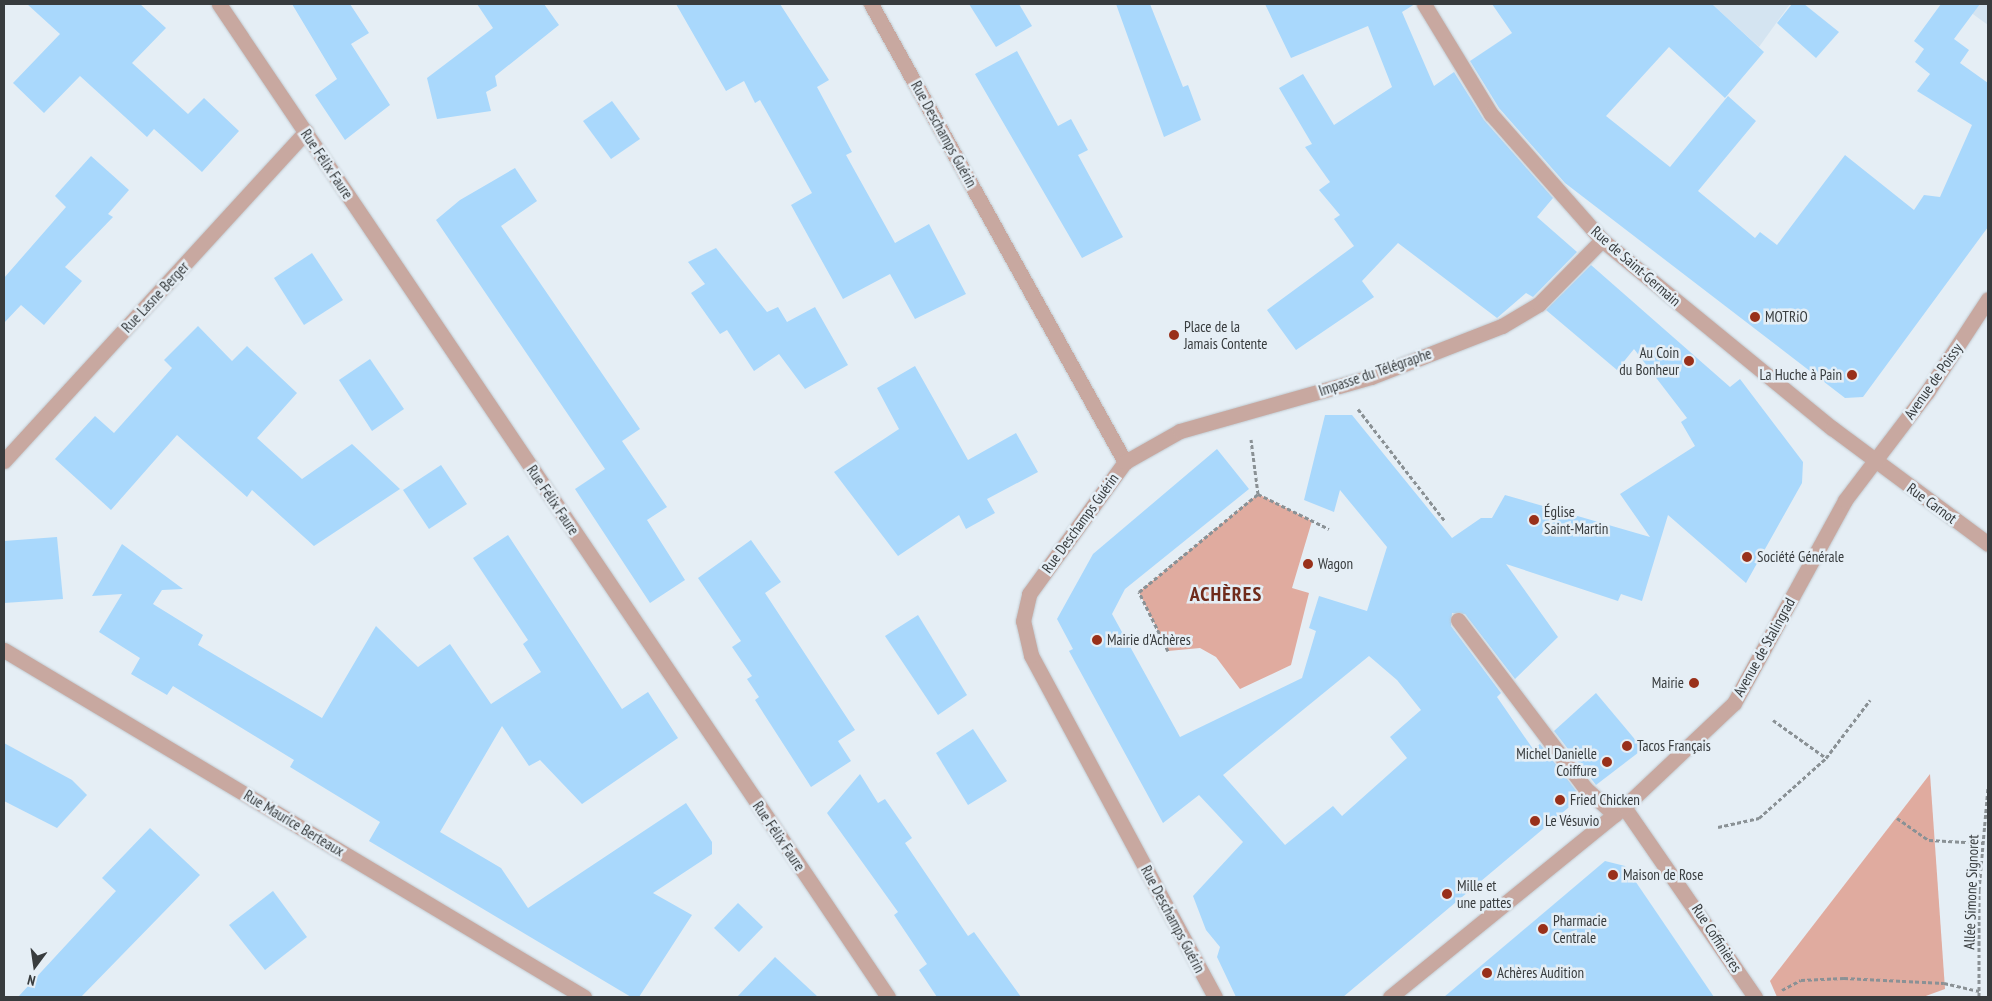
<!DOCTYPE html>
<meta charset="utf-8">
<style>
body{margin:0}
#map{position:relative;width:1992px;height:1001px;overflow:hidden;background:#e5eef5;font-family:"PT Sans Narrow",sans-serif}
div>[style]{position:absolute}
.built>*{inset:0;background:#d4e4f1}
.green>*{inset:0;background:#e0ab9f}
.building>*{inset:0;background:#a9d8fc}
.path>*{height:3px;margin-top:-1.5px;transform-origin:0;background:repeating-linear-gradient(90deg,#8a9195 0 4px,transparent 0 6.5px)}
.roads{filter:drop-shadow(0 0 1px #c2cad0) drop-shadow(0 0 1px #c2cad0)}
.minor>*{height:15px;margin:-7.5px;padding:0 7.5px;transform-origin:7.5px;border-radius:7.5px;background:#c8a8a0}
.dots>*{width:14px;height:14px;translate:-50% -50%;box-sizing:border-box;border:2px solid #e5eef5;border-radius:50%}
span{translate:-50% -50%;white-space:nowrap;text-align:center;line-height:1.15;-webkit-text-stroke:5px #e5eef5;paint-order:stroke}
.street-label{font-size:15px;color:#383c3e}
.poi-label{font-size:15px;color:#383c3e}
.left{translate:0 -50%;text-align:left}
.right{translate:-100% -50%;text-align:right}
.district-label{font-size:20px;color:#6f2b1c;font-weight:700;letter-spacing:1px}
.frame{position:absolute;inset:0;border:5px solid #383c3e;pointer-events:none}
.north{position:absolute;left:10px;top:941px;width:50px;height:50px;-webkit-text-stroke:4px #e5eef5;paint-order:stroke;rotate:194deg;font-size:14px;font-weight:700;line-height:20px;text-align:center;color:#383c3e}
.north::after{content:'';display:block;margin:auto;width:18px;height:22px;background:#383c3e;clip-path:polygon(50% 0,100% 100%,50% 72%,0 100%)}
</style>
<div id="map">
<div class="built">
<div style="clip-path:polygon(1712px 4px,1790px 4px,1759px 47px)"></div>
<div style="clip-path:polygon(1959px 4px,1988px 4px,1988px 25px)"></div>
</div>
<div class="green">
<div style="clip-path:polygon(1258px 494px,1312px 521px,1292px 588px,1309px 593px,1291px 665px,1240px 689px,1216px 657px,1200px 648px,1168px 651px,1139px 592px)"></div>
<div style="clip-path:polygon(1930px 774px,1945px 989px,1923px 997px,1777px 997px,1770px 981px)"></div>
</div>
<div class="building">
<div style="clip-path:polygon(27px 4px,140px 4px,166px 28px,132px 63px,188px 114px,204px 98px,239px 131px,202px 172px,154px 129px,147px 137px,80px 76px,44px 113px,13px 83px,60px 34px)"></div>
<div style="clip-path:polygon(292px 4px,350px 4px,369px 33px,351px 44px,390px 105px,345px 140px,315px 95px,337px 79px)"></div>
<div style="clip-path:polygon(477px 4px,544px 4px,559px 25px,495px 76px,497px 86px,486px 92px,491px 111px,437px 119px,427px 78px,493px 28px)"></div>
<div style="clip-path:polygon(676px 4px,780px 4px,829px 80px,817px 87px,852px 152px,846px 155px,895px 243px,929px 224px,966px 294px,915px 319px,890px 274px,843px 299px,791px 205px,812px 193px,760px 100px,755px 103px,744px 81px,726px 91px)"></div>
<div style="clip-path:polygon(969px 4px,1019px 4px,1032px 26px,996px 47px)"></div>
<div style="clip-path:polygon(1116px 4px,1150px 4px,1183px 87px,1188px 85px,1201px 120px,1164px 137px)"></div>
<div style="clip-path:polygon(1265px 4px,1415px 4px,1402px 12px,1434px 86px,1454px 72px,1484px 120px,1553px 198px,1537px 217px,1577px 252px,1533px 297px,1526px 293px,1497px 318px,1398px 243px,1362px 281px,1374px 297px,1296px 350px,1267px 310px,1354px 246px,1334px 219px,1340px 215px,1319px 190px,1330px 182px,1305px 147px,1312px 144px,1279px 88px,1303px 74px,1334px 125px,1392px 87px,1368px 26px,1291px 58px)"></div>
<div style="clip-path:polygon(1492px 4px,1712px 4px,1764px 52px,1725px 98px,1669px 47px,1606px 116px,1670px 167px,1728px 96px,1756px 121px,1698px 191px,1755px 238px,1760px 232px,1777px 245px,1845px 155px,1914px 210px,1924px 195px,1940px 197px,1972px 125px,1917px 91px,1930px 74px,1915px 62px,1924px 49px,1914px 41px,1941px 4px,1980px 4px,1954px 39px,1969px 50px,1960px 63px,1988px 83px,1988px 227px,1863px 397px,1845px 398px,1565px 183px,1499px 108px,1470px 61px,1512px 33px)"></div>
<div style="clip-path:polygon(1792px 4px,1804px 4px,1839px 32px,1816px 58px,1777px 23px)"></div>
<div style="clip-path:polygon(1017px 51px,1058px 126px,1071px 119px,1088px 150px,1078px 155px,1123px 237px,1082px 258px,975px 74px)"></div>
<div style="clip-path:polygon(612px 101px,640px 139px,611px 159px,583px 121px)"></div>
<div style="clip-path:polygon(91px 156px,129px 190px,108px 214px,113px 217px,65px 267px,82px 281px,44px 325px,21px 305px,4px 323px,4px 278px,66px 207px,55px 196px)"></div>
<div style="clip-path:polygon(515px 168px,537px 201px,501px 226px,640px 429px,622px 441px,667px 507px,647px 520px,685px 580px,650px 603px,575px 489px,605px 469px,436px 220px,460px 200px)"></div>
<div style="clip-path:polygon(716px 248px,767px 312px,778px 307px,787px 322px,815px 307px,848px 365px,805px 389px,779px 354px,754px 371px,727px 330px,720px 334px,691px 293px,705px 284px,688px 262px)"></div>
<div style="clip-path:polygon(312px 253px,343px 300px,304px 325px,274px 278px)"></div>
<div style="clip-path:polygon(evenodd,1591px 265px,1730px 387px,1740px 379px,1803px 462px,1802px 483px,1746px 583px,1668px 515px,1642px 601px,1621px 594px,1618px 601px,1506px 564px,1558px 637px,1515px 679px,1465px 614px,1452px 613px,1451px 626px,1501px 693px,1497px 697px,1533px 749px,1540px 744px,1581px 797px,1343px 997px,1236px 997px,1217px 957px,1220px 947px,1206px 930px,1193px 896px,1243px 842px,1199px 795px,1163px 823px,1069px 651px,1073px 649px,1057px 619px,1093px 554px,1217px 449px,1249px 489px,1125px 589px,1112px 614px,1180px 737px,1302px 678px,1316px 631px,1309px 628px,1319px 596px,1367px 611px,1387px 547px,1340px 490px,1334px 512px,1304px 500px,1325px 415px,1352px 415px,1452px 538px,1481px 518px,1492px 518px,1505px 495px,1650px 537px,1620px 494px,1695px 446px,1681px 422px,1687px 418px,1634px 349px,1617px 370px,1546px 310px,1591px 265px,1369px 656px,1397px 680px,1421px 710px,1390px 737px,1407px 758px,1342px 816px,1333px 806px,1285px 845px,1223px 775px,1369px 656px)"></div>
<div style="clip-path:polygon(198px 326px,232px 361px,247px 346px,297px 393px,257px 438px,302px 479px,352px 444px,400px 489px,314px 546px,252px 490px,247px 497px,177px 435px,111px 510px,55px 459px,95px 416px,114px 433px,172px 368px,164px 360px)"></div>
<div style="clip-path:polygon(370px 359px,404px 409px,372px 431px,339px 380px)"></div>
<div style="clip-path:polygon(915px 366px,968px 460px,1016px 433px,1038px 472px,987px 499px,995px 513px,966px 529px,959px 515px,898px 556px,834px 472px,899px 429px,877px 388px)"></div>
<div style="clip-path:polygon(441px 465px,467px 504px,429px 529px,403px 490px)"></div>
<div style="clip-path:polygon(508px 535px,622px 709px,648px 692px,678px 738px,582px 804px,540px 760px,529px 766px,502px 726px,440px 832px,501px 868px,528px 908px,686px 803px,712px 842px,712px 854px,653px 893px,692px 915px,639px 997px,631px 997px,369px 841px,380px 822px,290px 767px,294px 760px,173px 686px,167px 695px,131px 674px,140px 658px,99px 632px,122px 594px,92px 596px,122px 544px,183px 589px,162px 590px,153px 604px,203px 635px,198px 645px,322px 718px,376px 626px,418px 667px,450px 644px,491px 704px,541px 672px,523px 644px,528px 640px,473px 558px)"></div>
<div style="clip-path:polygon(57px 537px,63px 599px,4px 603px,4px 541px)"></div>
<div style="clip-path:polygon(751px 540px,781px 582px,765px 593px,855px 730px,838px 741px,851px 761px,811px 787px,755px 700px,759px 697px,747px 679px,752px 676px,732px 647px,741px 641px,698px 578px)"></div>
<div style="clip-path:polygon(918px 615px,967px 695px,938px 715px,885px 636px)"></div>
<div style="clip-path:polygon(1596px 693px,1643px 749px,1596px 785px,1554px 731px)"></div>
<div style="clip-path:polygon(973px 729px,1007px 781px,968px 805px,936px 753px)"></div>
<div style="clip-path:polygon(4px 743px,72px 780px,87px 795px,57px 828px,4px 801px)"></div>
<div style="clip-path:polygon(860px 774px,878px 803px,885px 799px,912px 838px,905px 843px,968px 936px,974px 932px,1021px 997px,937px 997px,919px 970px,927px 964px,894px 915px,898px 912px,827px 813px)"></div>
<div style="clip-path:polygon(150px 828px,200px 875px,81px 997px,18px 997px,116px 891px,102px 878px)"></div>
<div style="clip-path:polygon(1605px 861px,1625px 866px,1714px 997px,1444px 997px)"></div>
<div style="clip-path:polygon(273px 891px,307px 937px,265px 970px,229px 925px)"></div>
<div style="clip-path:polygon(738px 903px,763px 927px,739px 952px,714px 928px)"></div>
<div style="clip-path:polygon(775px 957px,818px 997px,737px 997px)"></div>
</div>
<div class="path">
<div style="left:1358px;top:409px;width:142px;rotate:52.2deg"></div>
<div style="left:1258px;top:494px;width:79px;rotate:26.2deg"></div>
<div style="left:1168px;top:651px;width:66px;rotate:-116.2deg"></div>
<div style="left:1139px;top:592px;width:154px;rotate:-39.5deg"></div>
<div style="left:1258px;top:494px;width:55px;rotate:-97.3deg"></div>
<div style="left:1773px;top:720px;width:65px;rotate:35.6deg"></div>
<div style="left:1897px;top:818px;width:39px;rotate:35deg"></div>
<div style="left:1929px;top:840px;width:54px;rotate:3.2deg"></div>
<div style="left:1718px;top:827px;width:42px;rotate:-12.4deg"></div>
<div style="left:1759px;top:818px;width:90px;rotate:-41.8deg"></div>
<div style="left:1826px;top:758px;width:73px;rotate:-52.8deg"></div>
<div style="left:1782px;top:990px;width:21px;rotate:-28deg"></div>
<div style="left:1801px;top:980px;width:43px;rotate:-2.7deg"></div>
<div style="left:1844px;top:978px;width:100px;rotate:2.9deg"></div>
<div style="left:1944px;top:983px;width:36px;rotate:13deg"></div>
<div style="left:1979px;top:997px;width:107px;rotate:-90deg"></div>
<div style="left:1979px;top:890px;width:102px;rotate:-85deg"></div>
</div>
<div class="roads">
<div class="minor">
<div style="left:219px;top:4px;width:1197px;rotate:56.03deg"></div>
<div style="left:871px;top:4px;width:524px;rotate:60.99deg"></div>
<div style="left:1424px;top:4px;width:129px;rotate:58.7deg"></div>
<div style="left:1491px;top:114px;width:168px;rotate:48.6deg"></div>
<div style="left:1602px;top:240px;width:297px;rotate:39.3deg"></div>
<div style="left:1832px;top:428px;width:194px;rotate:36.6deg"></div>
<div style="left:4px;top:461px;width:447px;rotate:-47.5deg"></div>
<div style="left:1458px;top:620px;width:211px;rotate:52.9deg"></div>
<div style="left:1585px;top:788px;width:40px;rotate:42deg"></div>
<div style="left:4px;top:650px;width:676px;rotate:30.89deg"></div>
<div style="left:1624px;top:807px;width:231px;rotate:55.4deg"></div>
<div style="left:1215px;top:997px;width:388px;rotate:-118.3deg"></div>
<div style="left:1031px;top:655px;width:35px;rotate:-103deg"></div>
<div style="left:1023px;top:621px;width:28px;rotate:-77deg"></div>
<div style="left:1029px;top:594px;width:163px;rotate:-54deg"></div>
<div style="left:1125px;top:462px;width:63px;rotate:-29.4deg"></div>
<div style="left:1180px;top:431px;width:198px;rotate:-15.8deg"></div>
<div style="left:1371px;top:377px;width:141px;rotate:-21.3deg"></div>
<div style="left:1502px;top:326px;width:43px;rotate:-30.7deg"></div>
<div style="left:1539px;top:304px;width:90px;rotate:-45.5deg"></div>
<div style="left:1390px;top:997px;width:301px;rotate:-39.1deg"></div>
<div style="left:1624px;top:807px;width:151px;rotate:-43.4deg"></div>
<div style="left:1734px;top:703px;width:231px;rotate:-61.3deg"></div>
<div style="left:1845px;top:500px;width:136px;rotate:-52.8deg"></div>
<div style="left:1927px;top:392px;width:111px;rotate:-56.7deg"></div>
</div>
</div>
<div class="dots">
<div style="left:1755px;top:317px;background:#99301a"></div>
<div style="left:1174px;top:335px;background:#99301a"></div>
<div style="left:1689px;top:361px;background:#99301a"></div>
<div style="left:1852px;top:375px;background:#99301a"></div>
<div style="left:1534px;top:520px;background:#99301a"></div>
<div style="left:1747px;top:557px;background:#99301a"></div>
<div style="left:1308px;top:564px;background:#99301a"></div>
<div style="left:1097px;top:640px;background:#99301a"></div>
<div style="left:1694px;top:683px;background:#99301a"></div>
<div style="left:1627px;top:746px;background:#99301a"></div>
<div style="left:1607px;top:762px;background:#99301a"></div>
<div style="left:1560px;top:800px;background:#99301a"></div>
<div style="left:1535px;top:821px;background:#99301a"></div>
<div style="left:1613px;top:875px;background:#99301a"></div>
<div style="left:1447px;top:894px;background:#99301a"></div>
<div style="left:1543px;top:929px;background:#99301a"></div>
<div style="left:1487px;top:973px;background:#99301a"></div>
</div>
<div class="street-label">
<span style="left:944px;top:134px;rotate:61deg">Rue Deschamps Guérin</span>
<span style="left:327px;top:164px;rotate:56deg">Rue Félix Faure</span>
<span style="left:1636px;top:266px;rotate:41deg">Rue de Saint-Germain</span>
<span style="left:155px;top:297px;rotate:-47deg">Rue Lasne Berger</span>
<span style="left:1375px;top:372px;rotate:-19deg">Impasse du Télégraphe</span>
<span style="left:1933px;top:381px;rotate:-55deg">Avenue de Poissy</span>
<span style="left:553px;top:500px;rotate:56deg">Rue Félix Faure</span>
<span style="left:1932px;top:503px;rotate:36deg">Rue Carnot</span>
<span style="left:1080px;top:523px;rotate:-54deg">Rue Deschamps Guérin</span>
<span style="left:1764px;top:647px;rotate:-61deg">Avenue de Stalingrad</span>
<span style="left:294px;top:823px;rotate:31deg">Rue Maurice Berteaux</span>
<span style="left:779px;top:836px;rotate:56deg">Rue Félix Faure</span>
<span style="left:1971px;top:892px;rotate:-88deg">Allée Simone Signoret</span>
<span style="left:1173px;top:919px;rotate:62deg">Rue Deschamps Guérin</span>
<span style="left:1717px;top:938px;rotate:57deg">Rue Coffinières</span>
</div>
<div class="poi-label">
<span class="left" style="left:1765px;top:317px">MOTRiO</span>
<span class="left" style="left:1184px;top:335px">Place de la<br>Jamais Contente</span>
<span class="right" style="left:1679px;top:361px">Au Coin<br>du Bonheur</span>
<span class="right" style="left:1842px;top:375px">La Huche à Pain</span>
<span class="left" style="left:1544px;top:520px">Église<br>Saint-Martin</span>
<span class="left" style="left:1757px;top:557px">Société Générale</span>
<span class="left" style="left:1318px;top:564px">Wagon</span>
<span class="left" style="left:1107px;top:640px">Mairie d'Achères</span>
<span class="right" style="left:1684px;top:683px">Mairie</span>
<span class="left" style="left:1637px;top:746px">Tacos Français</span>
<span class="right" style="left:1597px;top:762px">Michel Danielle<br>Coiffure</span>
<span class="left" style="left:1570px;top:800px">Fried Chicken</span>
<span class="left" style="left:1545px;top:821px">Le Vésuvio</span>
<span class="left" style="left:1623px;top:875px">Maison de Rose</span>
<span class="left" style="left:1457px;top:894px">Mille et<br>une pattes</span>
<span class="left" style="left:1553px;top:929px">Pharmacie<br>Centrale</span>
<span class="left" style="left:1497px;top:973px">Achères Audition</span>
</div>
<div class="district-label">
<span style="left:1226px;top:594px">ACHÈRES</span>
</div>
<div class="frame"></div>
<div class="north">N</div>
</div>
